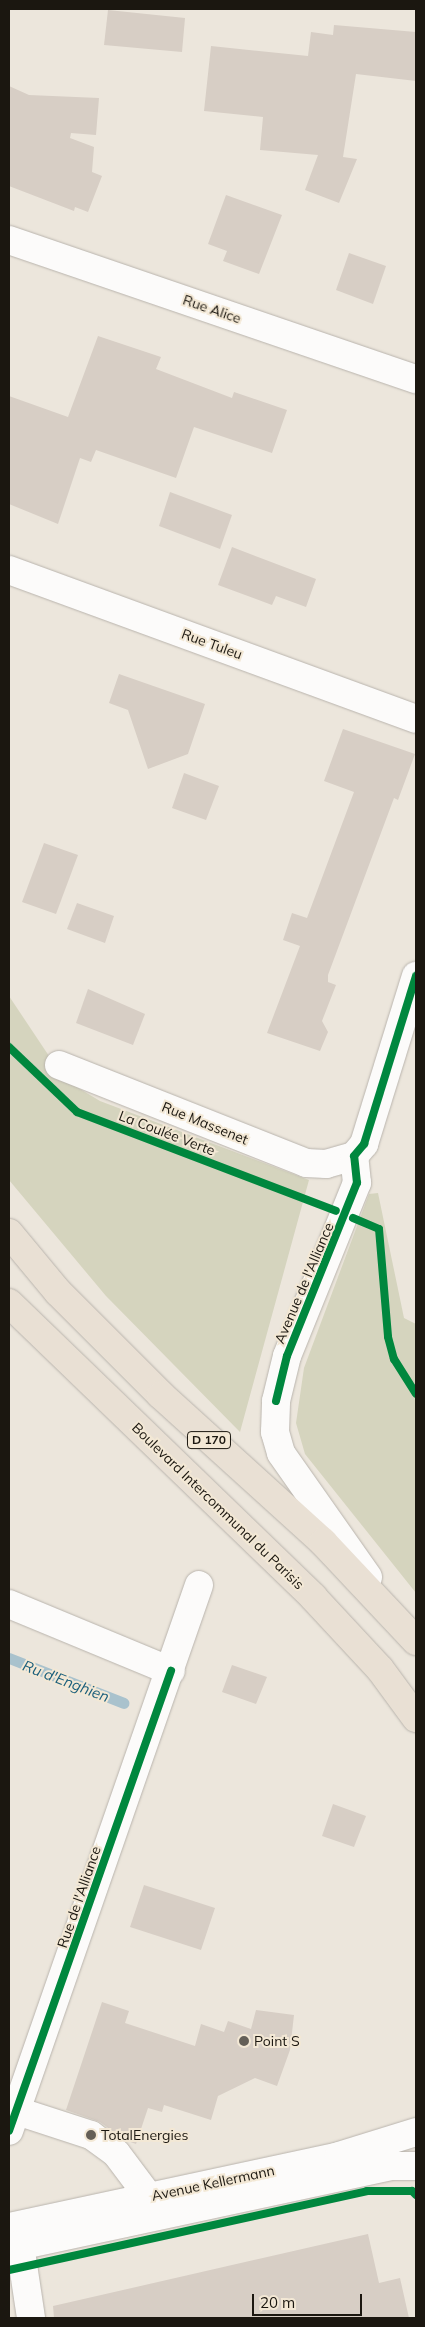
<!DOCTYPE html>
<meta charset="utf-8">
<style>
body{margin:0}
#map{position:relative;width:425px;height:2327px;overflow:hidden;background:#ece6dc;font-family:Mulish,sans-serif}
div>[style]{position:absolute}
.green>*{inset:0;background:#d5d4be}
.stream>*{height:11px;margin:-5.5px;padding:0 5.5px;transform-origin:5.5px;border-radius:5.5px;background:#a9c2cd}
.building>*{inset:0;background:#d7cec5}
.roads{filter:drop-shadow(0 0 1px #b9b4ad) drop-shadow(0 0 1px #b9b4ad)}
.minor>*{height:28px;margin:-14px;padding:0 14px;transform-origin:14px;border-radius:14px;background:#fcfbfa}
.highway>*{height:28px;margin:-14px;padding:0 14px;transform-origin:14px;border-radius:14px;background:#e9e0d4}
.cycleway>*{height:8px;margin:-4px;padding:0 4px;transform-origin:4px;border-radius:4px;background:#00873e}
.dots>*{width:14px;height:14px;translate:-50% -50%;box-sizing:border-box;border:2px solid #f3e8d5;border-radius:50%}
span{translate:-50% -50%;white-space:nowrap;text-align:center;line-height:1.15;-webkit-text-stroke:4px #f3e8d5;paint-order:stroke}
.shield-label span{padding:1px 4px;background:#f3e8d5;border:1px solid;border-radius:4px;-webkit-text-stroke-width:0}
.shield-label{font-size:12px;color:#1b1710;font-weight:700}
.street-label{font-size:14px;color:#1b1710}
.poi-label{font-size:14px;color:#1b1710}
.left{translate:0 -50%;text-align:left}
.water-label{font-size:15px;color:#1b5f7c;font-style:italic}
.frame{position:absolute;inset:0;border:10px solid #1b1710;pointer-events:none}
.scale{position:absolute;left:252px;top:2294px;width:110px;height:22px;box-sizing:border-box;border:2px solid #1b1710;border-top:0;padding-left:6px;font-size:15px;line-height:18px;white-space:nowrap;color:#1b1710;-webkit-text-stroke:4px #f3e8d5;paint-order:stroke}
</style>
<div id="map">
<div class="green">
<div style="clip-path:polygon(9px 996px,65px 1080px,100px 1101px,309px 1180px,240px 1432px,106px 1296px,9px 1180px)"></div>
<div style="clip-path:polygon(378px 1193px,404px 1318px,416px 1324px,416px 1593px,305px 1454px,296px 1423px,304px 1368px,369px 1194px)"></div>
</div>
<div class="stream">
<div style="left:9px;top:1658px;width:123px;rotate:21.4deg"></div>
</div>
<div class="building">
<div style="clip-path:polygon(108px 10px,185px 18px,182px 52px,104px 45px)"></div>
<div style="clip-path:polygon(334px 25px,416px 32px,416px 81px,356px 74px,343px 157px,357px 159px,339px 203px,305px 190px,318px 155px,260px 150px,263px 117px,204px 111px,211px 46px,308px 56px,311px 32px,333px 35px)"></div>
<div style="clip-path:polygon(9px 86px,29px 95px,99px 98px,96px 135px,71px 133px,70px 138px,94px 147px,92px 172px,102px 176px,88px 212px,75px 207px,74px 211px,9px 186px)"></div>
<div style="clip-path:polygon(226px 195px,282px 215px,259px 274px,223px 261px,227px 251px,208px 244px)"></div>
<div style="clip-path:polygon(349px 253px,386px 266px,373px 304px,336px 290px)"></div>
<div style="clip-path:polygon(98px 336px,161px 357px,156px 369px,232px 398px,234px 392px,287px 410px,272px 453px,194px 427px,176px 478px,96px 450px,91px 462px,80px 458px,58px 524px,9px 504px,9px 396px,68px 417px)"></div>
<div style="clip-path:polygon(170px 492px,232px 515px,220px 549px,159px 526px)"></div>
<div style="clip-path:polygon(232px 547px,316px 579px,306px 607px,276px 596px,272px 605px,218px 585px)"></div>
<div style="clip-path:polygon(119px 674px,205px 704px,188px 754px,148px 769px,128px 710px,109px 703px)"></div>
<div style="clip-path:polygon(343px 729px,415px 754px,398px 800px,394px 798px,328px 975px,328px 982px,336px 985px,322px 1021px,328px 1032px,320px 1051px,267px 1033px,300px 946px,283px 940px,292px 913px,307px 918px,354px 792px,324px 781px)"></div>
<div style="clip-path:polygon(184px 773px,219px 786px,206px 820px,172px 808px)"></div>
<div style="clip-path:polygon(44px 843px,78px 855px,56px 914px,22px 902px)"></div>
<div style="clip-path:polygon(77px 903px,114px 916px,105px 943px,67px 929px)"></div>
<div style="clip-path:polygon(88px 989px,145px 1014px,133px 1045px,76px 1023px)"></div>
<div style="clip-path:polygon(232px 1665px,267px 1677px,256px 1704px,222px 1692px)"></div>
<div style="clip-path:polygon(333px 1804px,366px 1816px,354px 1847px,322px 1836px)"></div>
<div style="clip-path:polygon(144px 1885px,215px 1908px,201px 1950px,130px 1927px)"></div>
<div style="clip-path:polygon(102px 2002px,129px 2011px,125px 2023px,195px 2046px,201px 2024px,224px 2032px,228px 2021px,251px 2029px,256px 2010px,294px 2015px,290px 2050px,277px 2086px,255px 2078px,218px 2096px,211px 2120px,164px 2105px,162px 2112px,148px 2108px,136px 2144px,125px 2140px,100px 2122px,66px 2110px)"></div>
<div style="clip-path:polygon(368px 2234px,379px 2283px,400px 2278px,409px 2318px,54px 2318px,53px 2306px)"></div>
</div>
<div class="roads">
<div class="minor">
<div style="left:9px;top:240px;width:430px;rotate:18.9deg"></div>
<div style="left:9px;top:570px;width:433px;rotate:20.1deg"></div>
<div style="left:59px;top:1065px;width:266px;rotate:21.6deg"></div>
<div style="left:306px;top:1163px;width:20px;rotate:3deg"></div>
<div style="left:326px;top:1164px;width:29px;rotate:-16deg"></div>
<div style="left:368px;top:1577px;width:151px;rotate:-125.1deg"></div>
<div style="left:281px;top:1453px;width:22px;rotate:-106deg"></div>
<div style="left:275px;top:1432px;width:31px;rotate:-88deg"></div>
<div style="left:276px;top:1401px;width:46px;rotate:-76.3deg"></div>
<div style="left:287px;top:1356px;width:187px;rotate:-68deg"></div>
<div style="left:357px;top:1183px;width:27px;rotate:-96deg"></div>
<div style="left:354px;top:1156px;width:16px;rotate:-50deg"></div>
<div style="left:364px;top:1144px;width:176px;rotate:-72.8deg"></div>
<div style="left:9px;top:1604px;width:175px;rotate:22.5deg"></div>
<div style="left:17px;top:2111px;width:78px;rotate:18deg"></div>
<div style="left:91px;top:2135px;width:31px;rotate:36deg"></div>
<div style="left:116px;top:2153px;width:55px;rotate:53.1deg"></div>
<div style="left:9px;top:2131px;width:578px;rotate:-70.81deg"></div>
<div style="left:9px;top:2227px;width:338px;rotate:-12.1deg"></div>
<div style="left:339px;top:2156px;width:81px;rotate:-17.3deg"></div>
<div style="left:20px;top:2245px;width:74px;rotate:81.4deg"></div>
<div style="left:9px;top:2248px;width:392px;rotate:-12.1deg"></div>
<div style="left:392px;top:2166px;width:24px"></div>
</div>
<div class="highway">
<div style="left:9px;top:1233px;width:77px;rotate:50.3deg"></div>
<div style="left:58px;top:1292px;width:146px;rotate:45deg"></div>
<div style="left:161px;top:1395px;width:219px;rotate:42.2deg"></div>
<div style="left:323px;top:1542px;width:136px;rotate:46.8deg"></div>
<div style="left:9px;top:1303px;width:423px;rotate:44deg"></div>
<div style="left:313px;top:1597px;width:98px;rotate:47.1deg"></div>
<div style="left:380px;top:1669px;width:61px;rotate:53.7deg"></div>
</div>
</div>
<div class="cycleway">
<div style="left:9px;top:1047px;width:94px;rotate:43.7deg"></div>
<div style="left:77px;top:1112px;width:277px;rotate:20.9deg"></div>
<div style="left:353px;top:1218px;width:28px;rotate:23deg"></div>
<div style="left:379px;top:1229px;width:108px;rotate:85.2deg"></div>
<div style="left:388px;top:1337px;width:23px;rotate:75deg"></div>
<div style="left:394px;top:1359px;width:41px;rotate:57.8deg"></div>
<div style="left:276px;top:1401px;width:46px;rotate:-76.3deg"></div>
<div style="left:287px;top:1356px;width:187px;rotate:-68deg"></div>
<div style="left:357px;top:1183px;width:27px;rotate:-96deg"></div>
<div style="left:354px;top:1156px;width:16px;rotate:-50deg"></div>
<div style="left:364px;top:1144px;width:176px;rotate:-72.8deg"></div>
<div style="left:9px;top:2131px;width:488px;rotate:-70.6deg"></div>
<div style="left:9px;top:2270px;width:367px;rotate:-12.4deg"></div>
<div style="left:367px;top:2191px;width:45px"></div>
<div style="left:412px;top:2191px;width:6px;rotate:45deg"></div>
</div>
<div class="dots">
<div style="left:244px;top:2041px;background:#645f57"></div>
<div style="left:91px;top:2135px;background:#645f57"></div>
</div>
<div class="shield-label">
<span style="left:209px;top:1440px">D 170</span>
</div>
<div class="street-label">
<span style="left:212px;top:309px;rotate:19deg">Rue Alice</span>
<span style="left:212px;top:644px;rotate:20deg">Rue Tuleu</span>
<span style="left:205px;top:1123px;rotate:22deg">Rue Massenet</span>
<span style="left:167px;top:1133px;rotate:21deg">La Coulée Verte</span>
<span style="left:304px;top:1283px;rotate:-67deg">Avenue de l'Alliance</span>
<span style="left:218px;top:1506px;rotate:44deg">Boulevard Intercommunal du Parisis</span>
<span style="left:79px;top:1897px;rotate:-71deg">Rue de l'Alliance</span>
<span style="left:213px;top:2183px;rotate:-12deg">Avenue Kellermann</span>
</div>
<div class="poi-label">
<span class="left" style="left:254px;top:2041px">Point S</span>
<span class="left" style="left:101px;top:2135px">TotalEnergies</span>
</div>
<div class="water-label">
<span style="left:66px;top:1681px;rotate:21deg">Ru d'Enghien</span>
</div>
<div class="frame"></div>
<div class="scale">20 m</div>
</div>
